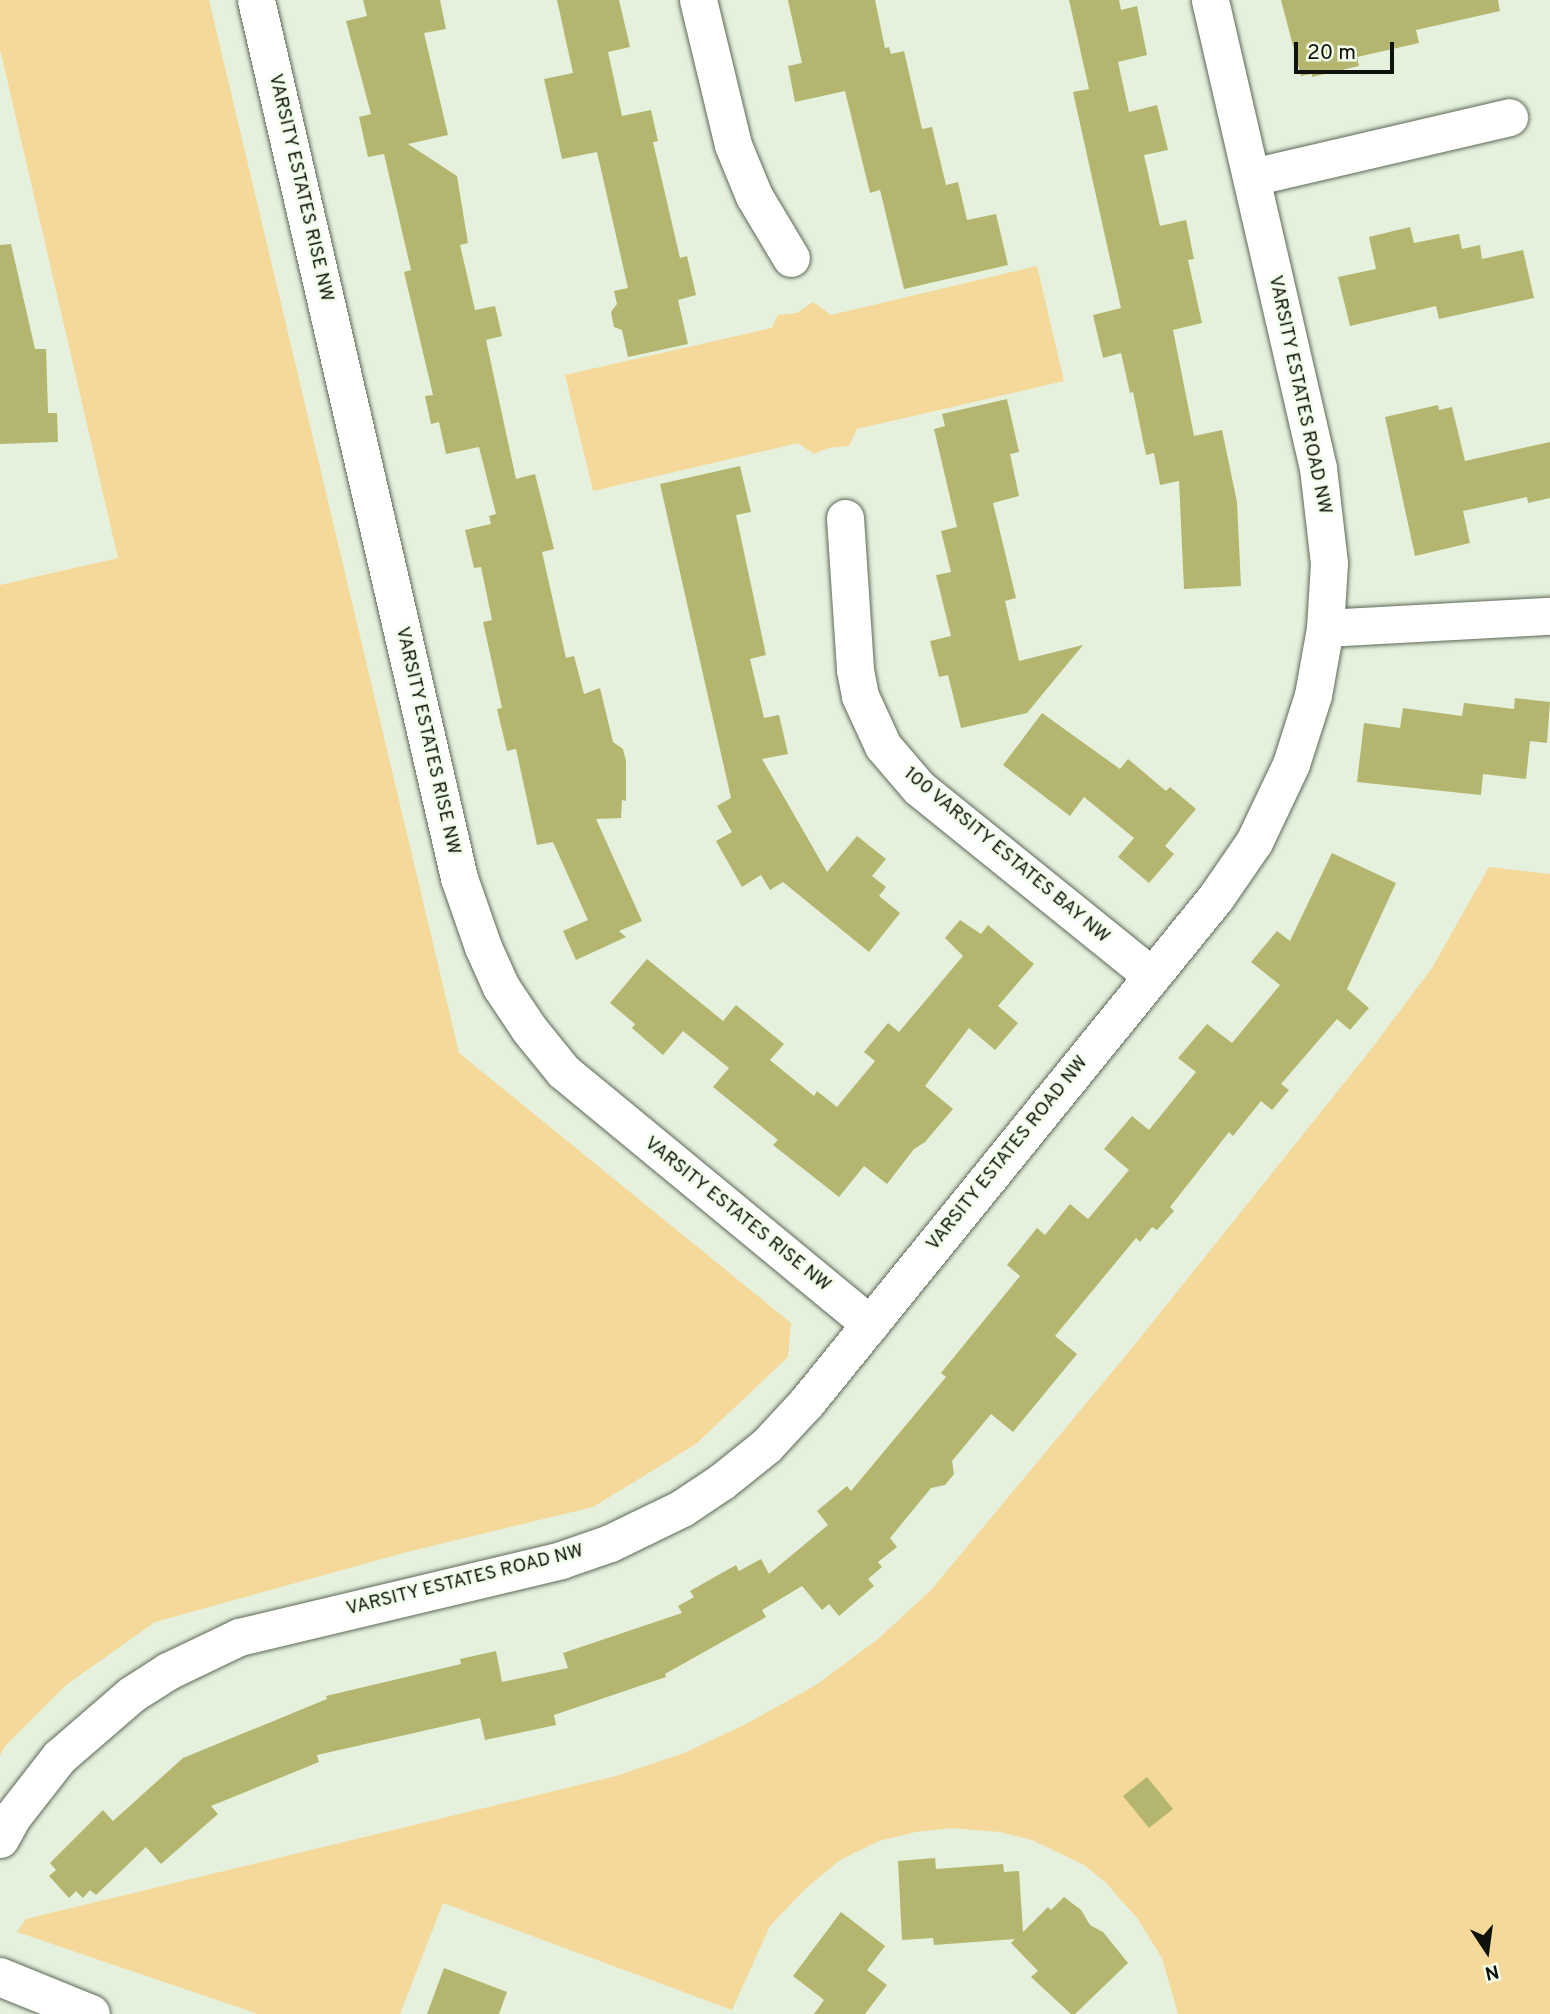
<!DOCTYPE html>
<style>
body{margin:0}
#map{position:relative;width:1550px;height:2014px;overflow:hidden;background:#e5f1dd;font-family:Overpass,sans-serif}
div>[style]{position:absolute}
.green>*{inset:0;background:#f5d99a}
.building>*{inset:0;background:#b4b66f}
.roads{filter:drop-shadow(0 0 2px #5e6957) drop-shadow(0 0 2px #5e6957)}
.street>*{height:37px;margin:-18.5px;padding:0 18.5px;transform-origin:18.5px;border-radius:18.5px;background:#fff}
.secondary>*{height:38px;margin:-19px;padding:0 19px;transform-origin:19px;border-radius:19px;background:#fff}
span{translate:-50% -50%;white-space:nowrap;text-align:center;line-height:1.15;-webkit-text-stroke:5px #f2feea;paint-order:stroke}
.street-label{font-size:19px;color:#0f130c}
.north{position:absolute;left:1452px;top:1916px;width:70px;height:70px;-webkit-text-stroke:5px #f2feea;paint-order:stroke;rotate:167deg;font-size:19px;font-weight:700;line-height:28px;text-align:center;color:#0f130c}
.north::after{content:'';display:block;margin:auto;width:24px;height:32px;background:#0f130c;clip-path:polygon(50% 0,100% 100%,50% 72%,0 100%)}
.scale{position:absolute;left:1294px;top:42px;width:100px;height:32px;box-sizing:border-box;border:4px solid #0f130c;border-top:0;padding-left:9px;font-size:21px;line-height:24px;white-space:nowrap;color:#0f130c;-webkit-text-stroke:5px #f2feea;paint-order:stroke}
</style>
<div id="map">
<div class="green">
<div style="clip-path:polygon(0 0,209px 0,459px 1053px,791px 1323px,788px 1357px,696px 1444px,593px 1507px,407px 1552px,155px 1622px,66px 1685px,6px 1745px,0 1755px,0 585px,118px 558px,0 49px)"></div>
<div style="clip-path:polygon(1037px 266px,1064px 381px,857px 429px,849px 446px,828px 448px,814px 454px,798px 443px,593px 491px,565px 375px,772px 328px,778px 315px,797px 313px,813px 302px,831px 315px)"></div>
<div style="clip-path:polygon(1489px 867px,1550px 874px,1550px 2014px,1178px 2014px,1162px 1958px,1137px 1918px,1105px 1882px,1084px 1865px,1032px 1840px,1000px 1832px,952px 1828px,916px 1832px,879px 1841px,840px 1860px,804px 1890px,770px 1926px,732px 2010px,443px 1903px,400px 2014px,258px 2014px,17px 1932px,26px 1919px,616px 1776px,684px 1753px,744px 1725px,816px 1685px,878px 1639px,931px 1590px,1132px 1348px,1369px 1052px,1432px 968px)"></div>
</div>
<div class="building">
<div style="clip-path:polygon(363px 0,440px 0,446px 29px,424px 33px,448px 135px,408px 144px,457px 176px,468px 243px,460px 245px,475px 310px,495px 306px,502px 336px,486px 340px,516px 479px,535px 474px,554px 549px,542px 552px,566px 658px,574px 656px,584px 694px,600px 688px,613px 742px,623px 749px,626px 761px,626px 801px,622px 800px,621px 818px,596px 819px,642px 921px,619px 931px,626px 937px,576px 960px,563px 931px,588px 920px,553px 842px,537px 845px,516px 749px,507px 751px,497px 709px,502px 708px,483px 622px,492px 620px,481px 567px,474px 568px,465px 530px,491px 524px,489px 516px,496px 514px,479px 447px,446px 454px,439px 422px,431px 424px,425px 396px,433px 395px,404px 272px,411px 270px,384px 154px,368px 157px,359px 117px,371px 114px,346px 21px,367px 16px)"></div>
<div style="clip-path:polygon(557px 0,619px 0,630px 47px,608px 52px,622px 116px,651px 110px,658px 141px,653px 142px,680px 258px,687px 256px,696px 295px,678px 300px,688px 344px,628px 357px,622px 330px,614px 327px,611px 312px,617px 304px,614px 291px,628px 288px,597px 152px,562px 159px,544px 79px,573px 73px)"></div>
<div style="clip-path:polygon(788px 0,875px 0,885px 48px,889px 47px,891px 54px,904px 51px,922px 129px,932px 127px,946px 185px,958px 182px,967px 220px,996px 214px,1008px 265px,904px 289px,880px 190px,870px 193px,845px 91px,795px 102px,788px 66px,802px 63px)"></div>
<div style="clip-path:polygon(1069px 0,1119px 0,1121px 10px,1137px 6px,1147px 55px,1118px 62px,1129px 112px,1157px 105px,1168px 150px,1144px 155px,1160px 226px,1186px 220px,1194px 259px,1188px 260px,1202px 323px,1173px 330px,1194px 436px,1222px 430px,1237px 502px,1241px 586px,1184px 589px,1179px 481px,1160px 485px,1154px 453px,1146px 455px,1133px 392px,1130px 393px,1121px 353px,1103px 358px,1093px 315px,1121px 308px,1073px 92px,1089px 89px)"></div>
<div style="clip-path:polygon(1281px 0,1498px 0,1500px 11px,1416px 30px,1419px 43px,1357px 57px,1359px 66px,1312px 77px,1312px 74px,1301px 76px)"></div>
<div style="clip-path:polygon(1410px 227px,1414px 243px,1459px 234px,1462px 249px,1480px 245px,1482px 259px,1523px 250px,1534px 298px,1439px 319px,1436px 306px,1350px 326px,1338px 277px,1376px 269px,1369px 237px)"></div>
<div style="clip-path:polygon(11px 244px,35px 349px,46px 349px,48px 413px,57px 413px,58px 442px,0 444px,0 245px)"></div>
<div style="clip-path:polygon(1007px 399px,1019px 452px,1010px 454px,1019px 496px,993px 503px,1016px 598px,1005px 601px,1019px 661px,1083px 645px,1027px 713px,961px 728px,948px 675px,939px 677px,930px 641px,951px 636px,936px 575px,951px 572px,941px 531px,957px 527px,934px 429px,945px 426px,942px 414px)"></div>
<div style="clip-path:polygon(1438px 405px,1439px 410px,1452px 407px,1465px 461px,1550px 442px,1550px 498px,1528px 503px,1527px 497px,1463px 511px,1470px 543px,1415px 556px,1385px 417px)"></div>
<div style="clip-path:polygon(740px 466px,751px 512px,736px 515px,766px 655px,750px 659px,764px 718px,779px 715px,788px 754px,762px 759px,827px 872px,857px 836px,886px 859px,872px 876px,886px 887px,879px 896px,900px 913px,869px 952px,783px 882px,770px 890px,761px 875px,742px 887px,716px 841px,732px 832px,717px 806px,731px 798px,660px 484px)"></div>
<div style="clip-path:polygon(1515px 698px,1550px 702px,1547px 743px,1530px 741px,1526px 779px,1483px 774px,1481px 795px,1357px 782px,1364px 723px,1400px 728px,1403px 708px,1462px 716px,1464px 703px,1514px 709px)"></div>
<div style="clip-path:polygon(1042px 713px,1120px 769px,1128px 759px,1166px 791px,1170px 787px,1196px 809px,1165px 846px,1174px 854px,1149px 883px,1118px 857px,1134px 838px,1084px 797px,1070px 816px,1003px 765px)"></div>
<div style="clip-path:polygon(1332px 853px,1396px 883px,1347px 989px,1369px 1008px,1350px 1030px,1337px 1019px,1281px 1084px,1289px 1090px,1272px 1110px,1261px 1101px,1233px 1136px,1229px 1132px,1170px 1207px,1174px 1211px,1157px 1230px,1152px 1227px,1140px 1242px,1136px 1238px,1055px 1336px,1077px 1354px,1013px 1432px,991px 1414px,952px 1461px,954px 1474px,945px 1485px,931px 1488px,890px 1538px,897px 1547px,878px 1562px,882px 1567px,868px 1579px,874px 1586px,839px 1616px,829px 1604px,822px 1610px,802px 1586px,762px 1610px,766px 1617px,665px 1674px,666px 1677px,554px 1715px,556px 1725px,485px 1740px,480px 1718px,317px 1755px,319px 1762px,211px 1806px,218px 1814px,161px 1864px,146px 1847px,96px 1895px,90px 1890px,83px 1898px,76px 1891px,69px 1898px,49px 1876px,56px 1870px,50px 1863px,103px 1810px,113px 1821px,183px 1758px,327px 1699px,326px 1696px,461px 1664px,460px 1659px,496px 1651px,502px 1682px,568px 1668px,563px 1653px,682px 1613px,678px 1606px,694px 1597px,690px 1591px,736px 1565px,739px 1571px,761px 1559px,769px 1574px,828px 1525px,817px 1511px,847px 1486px,851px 1491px,946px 1377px,941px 1373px,1020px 1276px,1007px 1265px,1037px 1228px,1045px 1235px,1070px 1204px,1088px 1219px,1129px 1170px,1104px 1149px,1132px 1116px,1149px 1130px,1196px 1072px,1178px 1058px,1207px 1024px,1232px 1043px,1280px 985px,1251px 962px,1277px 931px,1290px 941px)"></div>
<div style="clip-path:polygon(960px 920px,981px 934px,988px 925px,1034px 964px,998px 1006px,1018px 1023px,995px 1050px,969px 1028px,925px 1086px,953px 1109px,925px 1142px,914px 1149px,887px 1184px,864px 1166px,839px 1197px,773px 1145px,778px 1140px,713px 1087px,729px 1068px,683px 1031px,663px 1055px,632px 1028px,635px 1024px,610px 1003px,647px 959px,723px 1021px,736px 1005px,784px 1044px,770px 1060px,814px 1096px,817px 1091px,837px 1107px,875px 1061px,864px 1052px,888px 1023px,899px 1032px,963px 956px,945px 938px)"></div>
<div style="clip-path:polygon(1147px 1777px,1173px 1809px,1149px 1828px,1123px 1796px)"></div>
<div style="clip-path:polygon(935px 1858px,936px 1869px,1003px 1864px,1004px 1872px,1019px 1871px,1023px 1932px,1048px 1907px,1051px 1910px,1064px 1897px,1081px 1910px,1090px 1925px,1103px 1932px,1128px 1963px,1075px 2014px,1071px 2014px,1031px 1977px,1038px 1971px,1011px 1943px,1015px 1939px,934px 1945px,933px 1938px,902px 1940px,898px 1861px)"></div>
<div style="clip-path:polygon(841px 1912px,885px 1946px,867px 1970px,887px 1985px,865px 2014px,814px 2014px,824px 2000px,793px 1976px)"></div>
<div style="clip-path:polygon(444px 1968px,507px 1992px,499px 2014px,427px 2014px)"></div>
</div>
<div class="roads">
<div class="street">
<div style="left:256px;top:0;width:901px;rotate:76.98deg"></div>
<div style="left:459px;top:878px;width:73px;rotate:70.8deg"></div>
<div style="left:483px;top:947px;width:44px;rotate:65.8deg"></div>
<div style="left:501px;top:987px;width:50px;rotate:56.3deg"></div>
<div style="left:529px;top:1029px;width:54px;rotate:51deg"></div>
<div style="left:563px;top:1071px;width:398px;rotate:39.5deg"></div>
<div style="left:698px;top:0;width:149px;rotate:76.4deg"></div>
<div style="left:733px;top:145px;width:55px;rotate:67.6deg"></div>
<div style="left:754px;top:196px;width:72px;rotate:59.2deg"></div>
<div style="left:1252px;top:177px;width:264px;rotate:-13.1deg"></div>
<div style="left:845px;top:518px;width:152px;rotate:86.2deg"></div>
<div style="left:855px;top:670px;width:26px;rotate:79deg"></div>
<div style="left:860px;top:696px;width:55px;rotate:65.3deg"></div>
<div style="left:883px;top:746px;width:55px;rotate:49.4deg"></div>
<div style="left:919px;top:788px;width:299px;rotate:38.9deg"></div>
<div style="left:1325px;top:628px;width:225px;rotate:-3.1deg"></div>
<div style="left:0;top:1839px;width:26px;rotate:-61deg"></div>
<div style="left:13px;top:1816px;width:75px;rotate:-52.1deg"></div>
<div style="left:59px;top:1757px;width:96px;rotate:-40.8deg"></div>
<div style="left:132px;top:1694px;width:43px;rotate:-32.6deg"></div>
<div style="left:168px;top:1671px;width:79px;rotate:-25.6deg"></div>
<div style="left:239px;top:1637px;width:331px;rotate:-13.4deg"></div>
<div style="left:561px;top:1560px;width:52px;rotate:-19.1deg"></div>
<div style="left:610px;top:1543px;width:80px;rotate:-25.9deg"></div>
<div style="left:682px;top:1508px;width:47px;rotate:-33.7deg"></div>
<div style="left:721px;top:1482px;width:58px;rotate:-38.7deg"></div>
<div style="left:766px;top:1446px;width:59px;rotate:-47.1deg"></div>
<div style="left:806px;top:1403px;width:651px;rotate:-50.98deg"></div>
<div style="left:1216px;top:897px;width:67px;rotate:-55.4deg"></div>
<div style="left:1254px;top:842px;width:86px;rotate:-64.6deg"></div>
<div style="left:1291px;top:764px;width:72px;rotate:-72.3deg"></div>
<div style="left:1313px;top:695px;width:68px;rotate:-79.8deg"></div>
<div style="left:1325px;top:628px;width:65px;rotate:-86.5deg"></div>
<div style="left:1329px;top:563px;width:96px;rotate:-96.6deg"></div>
<div style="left:1318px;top:468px;width:480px;rotate:-103deg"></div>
</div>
<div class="secondary">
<div style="left:0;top:1977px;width:98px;rotate:22.1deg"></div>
</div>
</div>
<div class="street-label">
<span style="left:300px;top:188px;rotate:77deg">VARSITY ESTATES RISE NW</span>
<span style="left:1299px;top:395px;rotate:78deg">VARSITY ESTATES ROAD NW</span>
<span style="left:427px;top:741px;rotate:77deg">VARSITY ESTATES RISE NW</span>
<span style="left:1006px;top:856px;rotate:40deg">100 VARSITY ESTATES BAY NW</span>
<span style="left:1008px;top:1154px;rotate:-51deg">VARSITY ESTATES ROAD NW</span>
<span style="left:737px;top:1215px;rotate:39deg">VARSITY ESTATES RISE NW</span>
<span style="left:465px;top:1581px;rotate:-14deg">VARSITY ESTATES ROAD NW</span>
</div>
<div class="north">N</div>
<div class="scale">20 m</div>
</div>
